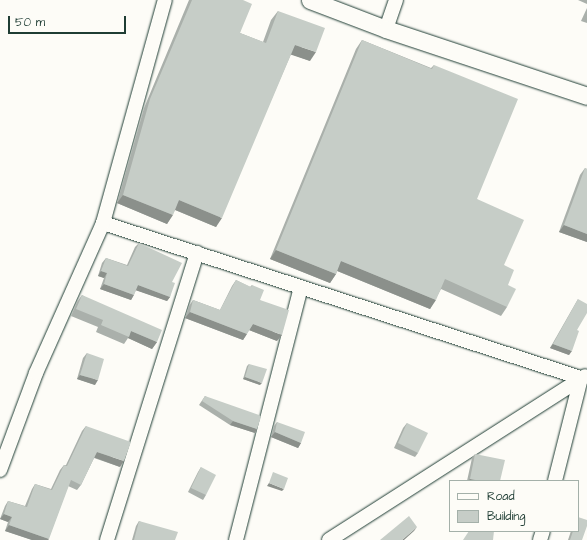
<!DOCTYPE html>
<style>
body{margin:0}
#map{position:relative;width:587px;height:540px;overflow:hidden;background:#fdfcf7;font-family:"Architects Daughter",sans-serif}
div>[style]{position:absolute}
.roads{filter:drop-shadow(0 0 1px #1f3d34) drop-shadow(0 0 1px #1f3d34)}
.minor>*{height:14px;margin:-7px;padding:0 7px;transform-origin:7px;border-radius:7px;background:#fdfcf7}
.tertiary>*{height:17px;margin:-8.5px;padding:0 8.5px;transform-origin:8.5px;border-radius:8.5px;background:#fdfcf7}
.wall>*{inset:0;background:#aab0ab}
.shaded-wall>*{inset:0;background:#8b908b}
.building>*{inset:0;background:#c6cdc7}
span{translate:-50% -50%;white-space:nowrap;text-align:center;line-height:1.15;-webkit-text-stroke:3px #fdfcf7;paint-order:stroke}
.legend{position:absolute;left:449px;top:480px;width:130px;height:52px;box-sizing:border-box;background:#fdfcf7;border:1px solid #a4b0a9;margin:0;padding:5px 7px;list-style:none;font-size:12px;color:#1f3d34}
.legend li{display:flex;align-items:center;gap:8px;height:20px}
.legend b{width:20px;border:1px solid #a4b0a9}
.scale{position:absolute;left:8px;top:16px;width:118px;height:18px;box-sizing:border-box;border:2px solid #1f3d34;border-top:0;padding-left:5px;font-size:12px;line-height:14px;white-space:nowrap;color:#1f3d34;-webkit-text-stroke:3px #fdfcf7;paint-order:stroke}
</style>
<div id="map">
<div class="roads">
<div class="minor">
<div style="left:386px;top:29px;width:31px;rotate:-71deg"></div>
<div style="left:103px;top:223px;width:503px;rotate:17.97deg"></div>
<div style="left:581px;top:378px;width:106px;rotate:104.2deg"></div>
<div style="left:0;top:470px;width:103px;rotate:-69.6deg"></div>
<div style="left:36px;top:373px;width:164px;rotate:-65.9deg"></div>
<div style="left:103px;top:223px;width:231px;rotate:-74.5deg"></div>
<div style="left:107px;top:540px;width:301px;rotate:-72.6deg"></div>
<div style="left:236px;top:540px;width:261px;rotate:-75.6deg"></div>
<div style="left:329px;top:540px;width:304px;rotate:-32.6deg"></div>
<div style="left:540px;top:540px;width:9px;rotate:-72deg"></div>
</div>
<div class="tertiary">
<div style="left:310px;top:0;width:81px;rotate:20.9deg"></div>
<div style="left:386px;top:29px;width:212px;rotate:18.4deg"></div>
</div>
</div>
<div class="wall">
<div style="clip-path:polygon(189px 0,243px 0,240px 33px,263px 42px,271px 20px,278px 11px,310px 61px,291px 54px,216px 227px,175px 210px,167px 224px,117px 203px,144px 108px)"></div>
<div style="clip-path:polygon(578px 0,587px 0,587px 4px)"></div>
<div style="clip-path:polygon(587px 8px,587px 23px,581px 21px)"></div>
<div style="clip-path:polygon(362px 40px,431px 68px,434px 65px,477px 199px,504px 265px,508px 285px,507px 307px,501px 316px,441px 289px,430px 309px,337px 271px,336px 274px,330px 283px,270px 259px,356px 49px)"></div>
<div style="clip-path:polygon(585px 168px,587px 169px,587px 242px,559px 232px,580px 175px)"></div>
<div style="clip-path:polygon(139px 243px,172px 282px,170px 297px,167px 301px,136px 290px,131px 300px,100px 289px,104px 278px,98px 276px,102px 263px,106px 258px,127px 265px,135px 247px)"></div>
<div style="clip-path:polygon(236px 280px,250px 287px,252px 285px,260px 300px,277px 341px,249px 330px,243px 340px,185px 318px,189px 306px,193px 300px,220px 310px,232px 286px)"></div>
<div style="clip-path:polygon(82px 295px,157px 342px,152px 349px,128px 338px,124px 344px,96px 332px,98px 327px,71px 316px,77px 302px)"></div>
<div style="clip-path:polygon(578px 299px,577px 330px,569px 355px,550px 348px)"></div>
<div style="clip-path:polygon(87px 353px,95px 385px,77px 379px,83px 358px)"></div>
<div style="clip-path:polygon(249px 364px,260px 385px,243px 379px,247px 366px)"></div>
<div style="clip-path:polygon(205px 396px,257px 429px,255px 433px,230px 425px,199px 405px)"></div>
<div style="clip-path:polygon(277px 422px,301px 443px,298px 448px,271px 437px,274px 426px)"></div>
<div style="clip-path:polygon(407px 423px,418px 453px,415px 457px,394px 448px,403px 428px)"></div>
<div style="clip-path:polygon(86px 426px,120px 467px,94px 458px,81px 485px,77px 490px,68px 486px,48px 540px,32px 540px,5px 531px,8px 522px,0 519px,5px 506px,8px 501px,25px 506px,32px 489px,35px 484px,51px 489px,60px 470px,64px 465px,66px 465px,82px 431px)"></div>
<div style="clip-path:polygon(475px 454px,500px 481px,467px 481px,472px 458px)"></div>
<div style="clip-path:polygon(201px 467px,206px 495px,203px 500px,188px 492px,198px 472px)"></div>
<div style="clip-path:polygon(139px 521px,175px 540px,132px 540px,136px 526px)"></div>
<div style="clip-path:polygon(571px 531px,578px 531px,582px 540px,568px 540px)"></div>
</div>
<div class="shaded-wall">
<div style="clip-path:polygon(295px 45px,316px 52px,310px 61px,289px 54px)"></div>
<div style="clip-path:polygon(123px 195px,173px 215px,167px 224px,117px 203px)"></div>
<div style="clip-path:polygon(179px 200px,222px 218px,216px 227px,173px 209px)"></div>
<div style="clip-path:polygon(564px 225px,587px 234px,587px 242px,559px 232px)"></div>
<div style="clip-path:polygon(276px 250px,336px 274px,330px 283px,270px 259px)"></div>
<div style="clip-path:polygon(341px 261px,436px 300px,430px 309px,335px 270px)"></div>
<div style="clip-path:polygon(101px 271px,107px 273px,104px 278px,98px 276px)"></div>
<div style="clip-path:polygon(104px 284px,134px 295px,131px 300px,100px 289px)"></div>
<div style="clip-path:polygon(138px 285px,170px 297px,167px 301px,135px 290px)"></div>
<div style="clip-path:polygon(190px 312px,247px 334px,243px 340px,185px 318px)"></div>
<div style="clip-path:polygon(253px 324px,282px 335px,277px 341px,249px 330px)"></div>
<div style="clip-path:polygon(131px 331px,157px 342px,152px 349px,128px 338px)"></div>
<div style="clip-path:polygon(553px 344px,572px 351px,569px 355px,550px 348px)"></div>
<div style="clip-path:polygon(80px 375px,98px 380px,95px 385px,77px 379px)"></div>
<div style="clip-path:polygon(245px 377px,262px 383px,260px 385px,243px 379px)"></div>
<div style="clip-path:polygon(233px 421px,257px 429px,255px 433px,230px 425px)"></div>
<div style="clip-path:polygon(275px 432px,301px 443px,298px 448px,271px 437px)"></div>
<div style="clip-path:polygon(97px 452px,124px 461px,120px 467px,93px 457px)"></div>
<div style="clip-path:polygon(470px 479px,481px 481px,468px 481px)"></div>
<div style="clip-path:polygon(269px 483px,284px 489px,282px 491px,267px 486px)"></div>
<div style="clip-path:polygon(4px 514px,12px 517px,8px 522px,0 519px)"></div>
<div style="clip-path:polygon(9px 525px,49px 539px,48px 540px,32px 540px,5px 531px)"></div>
<div style="clip-path:polygon(417px 527px,414px 531px,404px 540px,402px 540px)"></div>
</div>
<div class="building">
<div style="clip-path:polygon(192px 0,243px 0,252px 4px,240px 33px,266px 43px,278px 11px,325px 28px,316px 52px,295px 45px,222px 218px,179px 200px,173px 215px,123px 195px,150px 99px)"></div>
<div style="clip-path:polygon(362px 40px,432px 69px,434px 65px,518px 99px,477px 199px,524px 220px,504px 265px,514px 270px,508px 285px,516px 289px,507px 307px,445px 279px,436px 300px,341px 261px,336px 274px,276px 250px)"></div>
<div style="clip-path:polygon(585px 168px,587px 169px,587px 234px,564px 225px)"></div>
<div style="clip-path:polygon(139px 243px,182px 263px,172px 282px,175px 283px,170px 297px,138px 285px,134px 295px,104px 284px,107px 273px,101px 271px,106px 258px,128px 266px)"></div>
<div style="clip-path:polygon(236px 280px,251px 287px,252px 285px,264px 290px,260px 300px,289px 310px,282px 335px,253px 324px,247px 334px,190px 312px,193px 300px,220px 310px)"></div>
<div style="clip-path:polygon(82px 295px,162px 330px,157px 342px,131px 331px,129px 337px,101px 325px,103px 320px,76px 309px)"></div>
<div style="clip-path:polygon(578px 299px,587px 304px,587px 313px,577px 330px,579px 331px,572px 351px,553px 344px)"></div>
<div style="clip-path:polygon(87px 353px,104px 359px,98px 380px,80px 375px)"></div>
<div style="clip-path:polygon(249px 364px,267px 369px,262px 383px,245px 377px)"></div>
<div style="clip-path:polygon(205px 396px,259px 415px,261px 417px,257px 429px,233px 421px,202px 401px)"></div>
<div style="clip-path:polygon(277px 422px,305px 432px,301px 443px,275px 432px)"></div>
<div style="clip-path:polygon(407px 423px,428px 433px,418px 453px,398px 443px)"></div>
<div style="clip-path:polygon(86px 426px,131px 442px,124px 461px,97px 452px,81px 485px,71px 480px,49px 539px,9px 525px,12px 517px,4px 514px,8px 501px,27px 507px,35px 484px,52px 490px,64px 465px,67px 466px)"></div>
<div style="clip-path:polygon(475px 454px,505px 460px,500px 481px,481px 481px,470px 479px)"></div>
<div style="clip-path:polygon(201px 467px,216px 475px,206px 495px,191px 488px)"></div>
<div style="clip-path:polygon(273px 472px,288px 478px,284px 489px,269px 483px)"></div>
<div style="clip-path:polygon(409px 516px,417px 527px,402px 540px,380px 540px)"></div>
<div style="clip-path:polygon(578px 517px,587px 520px,587px 526px,582px 540px,570px 540px,573px 531px,578px 531px)"></div>
<div style="clip-path:polygon(139px 521px,178px 532px,175px 540px,134px 540px)"></div>
<div style="clip-path:polygon(469px 531px,494px 531px,493px 540px,463px 540px)"></div>
</div>
<ul class="legend">
<li><b style="height:5px;background:#fdfcf7"></b>Road</li>
<li><b style="height:11px;background:#c6cdc7"></b>Building</li>
</ul>
<div class="scale">50 m</div>
</div>
